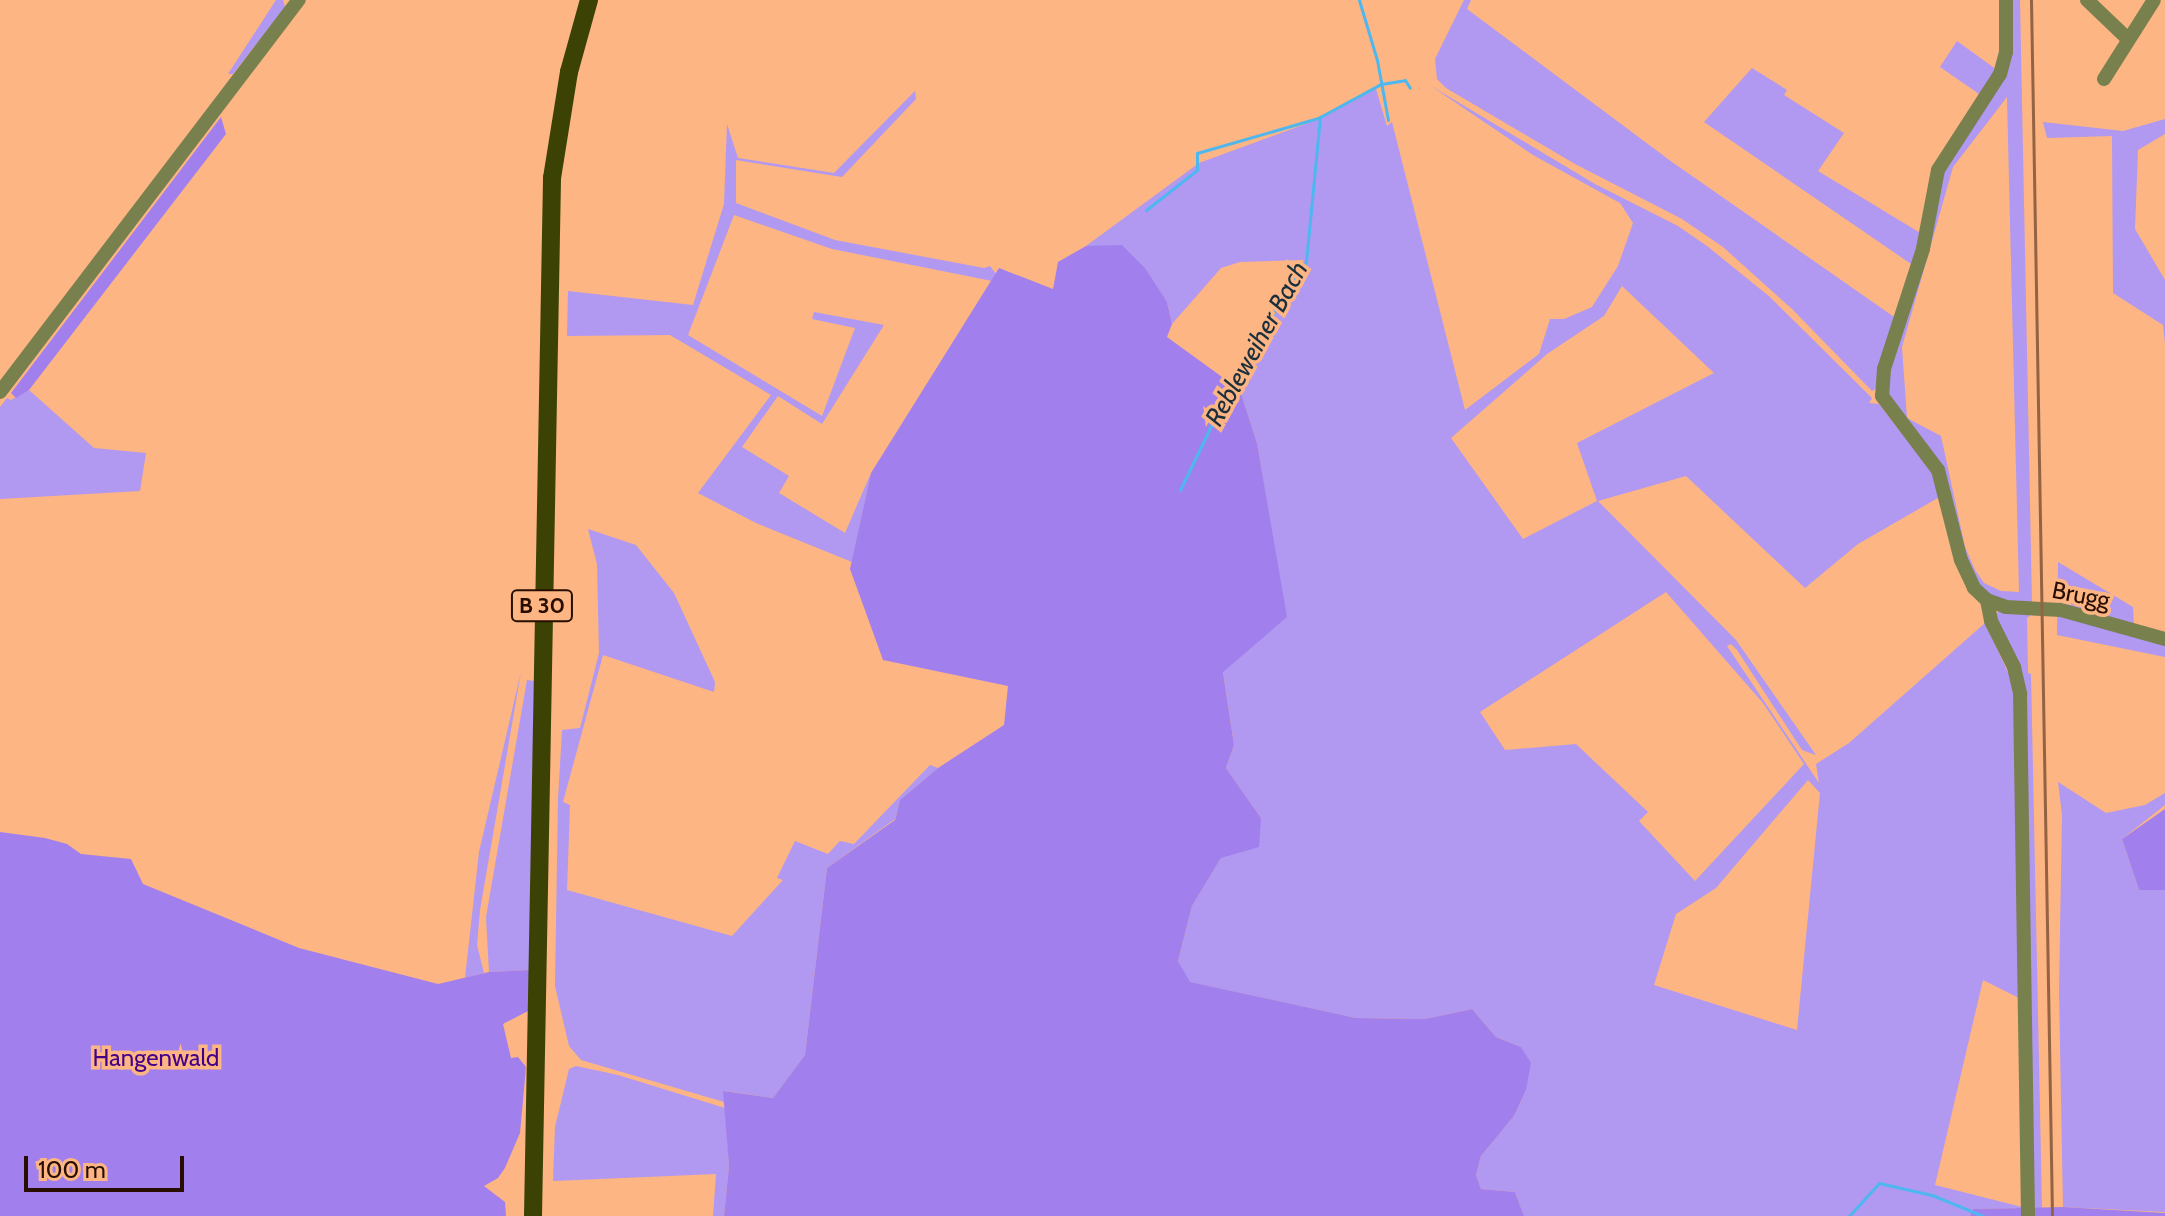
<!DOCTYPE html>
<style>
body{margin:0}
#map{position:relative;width:2165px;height:1216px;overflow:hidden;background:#fcb583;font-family:Cabin,sans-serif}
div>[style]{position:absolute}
.green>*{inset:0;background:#b198f1}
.forest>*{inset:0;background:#a180ed}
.stream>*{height:3px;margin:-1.5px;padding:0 1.5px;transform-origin:1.5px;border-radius:1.5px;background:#4eb7ef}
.minor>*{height:14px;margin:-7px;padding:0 7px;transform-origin:7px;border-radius:7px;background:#78804e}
.major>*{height:18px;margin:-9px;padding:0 9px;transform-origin:9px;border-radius:9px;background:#3b4203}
.rail>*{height:3px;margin:-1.5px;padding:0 1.5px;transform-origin:1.5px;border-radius:1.5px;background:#946343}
span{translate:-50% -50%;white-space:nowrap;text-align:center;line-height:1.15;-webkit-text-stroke:7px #fcb583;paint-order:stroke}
.shield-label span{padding:2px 6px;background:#fcb583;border:2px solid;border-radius:6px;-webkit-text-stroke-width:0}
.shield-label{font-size:22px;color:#270e00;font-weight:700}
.street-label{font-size:24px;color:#270e00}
.park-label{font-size:24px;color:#45008a}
.water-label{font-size:26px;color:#192f3d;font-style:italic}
.scale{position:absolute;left:24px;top:1156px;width:160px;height:36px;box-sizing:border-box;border:4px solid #270e00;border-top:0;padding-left:10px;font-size:24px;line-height:28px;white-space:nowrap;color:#270e00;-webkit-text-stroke:6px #fcb583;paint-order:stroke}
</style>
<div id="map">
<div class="green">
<div style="clip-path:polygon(276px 0,283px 0,285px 7px,233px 74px,228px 74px)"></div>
<div style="clip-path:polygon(1464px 0,1471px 0,1467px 9px,1672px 162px,1897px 319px,1877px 388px,1872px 391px,1792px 309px,1723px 247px,1682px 219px,1575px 164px,1446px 88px,1437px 79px,1435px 59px)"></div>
<div style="clip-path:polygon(evenodd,2010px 0,2020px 0,2032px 604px,1994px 598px,1984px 592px,1967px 567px,1953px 500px,1890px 398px,1887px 386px,1943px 169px,2001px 79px,2010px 0,2007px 97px,2007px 98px,2019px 592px,2001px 591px,1984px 583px,1975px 570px,1965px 547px,1941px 436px,1907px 418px,1902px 347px,1953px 167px,2007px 97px)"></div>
<div style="clip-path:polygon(1957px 41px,1997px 70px,1982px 96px,1940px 67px)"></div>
<div style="clip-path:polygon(1752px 68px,1787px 90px,1784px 95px,1844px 133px,1818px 171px,1922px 234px,1914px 266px,1704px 122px)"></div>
<div style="clip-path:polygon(evenodd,1431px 86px,1595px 184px,1678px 226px,1707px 246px,1770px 297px,1872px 398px,1869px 403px,1879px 404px,1930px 470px,1943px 495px,1858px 544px,1805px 588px,1686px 476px,1598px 501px,1736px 640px,1816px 755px,1802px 750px,1737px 650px,1731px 644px,1727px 646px,1819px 783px,1816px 764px,1849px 743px,1985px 623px,2013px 683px,2021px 999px,1983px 980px,1935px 1185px,2026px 1208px,1973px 1209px,1970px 1216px,1524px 1216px,1515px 1192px,1481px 1189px,1476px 1175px,1481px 1156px,1514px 1116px,1526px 1090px,1521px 1047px,1496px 1037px,1472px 1009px,1425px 1019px,1356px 1018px,1189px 982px,1178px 961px,1192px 906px,1221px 858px,1261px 818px,1226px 768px,1234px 745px,1223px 671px,1286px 617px,1257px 443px,1240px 390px,1229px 382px,1304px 260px,1240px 262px,1221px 268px,1172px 324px,1167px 302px,1122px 246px,1086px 246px,1199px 163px,1322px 118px,1376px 89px,1387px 126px,1392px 122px,1465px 410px,1539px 354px,1550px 319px,1564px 319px,1592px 307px,1618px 266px,1633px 223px,1620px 203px,1533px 155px,1431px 86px,1622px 286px,1714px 373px,1577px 443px,1597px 501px,1523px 539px,1451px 438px,1547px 354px,1604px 316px,1622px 286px,1431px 86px,1666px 592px,1763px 703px,1804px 764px,1695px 881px,1639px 821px,1648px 812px,1576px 744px,1505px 750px,1480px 712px,1666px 592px,1431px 86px,1808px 780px,1820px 793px,1797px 1030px,1654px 985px,1676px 914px,1716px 888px,1808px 780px)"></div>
<div style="clip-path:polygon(915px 91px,916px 99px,842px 177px,736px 160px,736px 203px,835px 240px,984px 268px,990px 266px,996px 274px,992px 281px,832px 249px,734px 215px,688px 335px,822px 416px,855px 328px,812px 319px,814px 312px,884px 325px,822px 424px,778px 396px,742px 447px,789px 476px,779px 493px,845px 533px,871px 473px,852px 562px,756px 523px,698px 493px,771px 395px,670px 335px,567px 336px,568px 291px,693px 305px,724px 204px,727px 124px,738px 158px,834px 173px)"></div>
<div style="clip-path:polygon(2165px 119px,2165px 134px,2138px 150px,2135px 229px,2165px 280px,2165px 344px,2163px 325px,2113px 293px,2112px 136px,2047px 138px,2043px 122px,2123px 131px)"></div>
<div style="clip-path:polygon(29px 390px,94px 448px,146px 453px,140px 491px,0 499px,0 407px,7px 398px,11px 400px)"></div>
<div style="clip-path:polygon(588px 529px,636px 545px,674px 593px,715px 682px,714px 692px,603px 655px,563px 802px,570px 805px,567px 890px,732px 936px,783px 880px,777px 878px,795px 841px,828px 854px,840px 841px,854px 844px,930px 765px,938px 768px,900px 800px,895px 819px,827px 868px,805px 1055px,773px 1098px,724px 1091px,724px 1102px,581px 1060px,569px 1046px,555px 986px,558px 800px,562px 730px,580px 728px,599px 653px,597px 564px)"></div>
<div style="clip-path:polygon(2058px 562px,2133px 607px,2134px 625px,2165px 633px,2165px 657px,2057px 635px)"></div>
<div style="clip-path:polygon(2000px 611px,2031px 615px,2027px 618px,2028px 673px,2031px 674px,2042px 1208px,2033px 1208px,2022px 678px,1993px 615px)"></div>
<div style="clip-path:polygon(521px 672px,480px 910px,477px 945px,484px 973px,465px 978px,479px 852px)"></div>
<div style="clip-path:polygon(527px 680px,534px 681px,530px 970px,489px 972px,486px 917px)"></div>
<div style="clip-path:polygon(2058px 782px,2106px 813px,2145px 805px,2165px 793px,2165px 805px,2122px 839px,2139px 890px,2165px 890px,2165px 1212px,2063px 1207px,2059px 990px,2062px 815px)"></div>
<div style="clip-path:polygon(576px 1066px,618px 1075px,725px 1108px,729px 1166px,724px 1216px,713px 1216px,716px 1174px,553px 1181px,555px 1127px,569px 1069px)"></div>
</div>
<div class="forest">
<div style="clip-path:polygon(221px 117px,226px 134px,29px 390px,16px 398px,11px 393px)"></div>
<div style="clip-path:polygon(1122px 245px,1145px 268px,1167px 302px,1172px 324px,1167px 337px,1240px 390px,1257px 443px,1287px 617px,1223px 672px,1234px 745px,1226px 768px,1261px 818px,1259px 847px,1221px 858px,1192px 906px,1178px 961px,1190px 982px,1356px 1018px,1425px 1019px,1472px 1009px,1496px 1037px,1521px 1047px,1531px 1063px,1526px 1090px,1514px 1116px,1481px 1156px,1476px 1175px,1481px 1189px,1515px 1192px,1524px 1216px,724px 1216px,729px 1166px,723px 1091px,773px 1098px,805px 1055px,827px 868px,895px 820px,900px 800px,938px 768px,1004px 725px,1008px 686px,883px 660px,850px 569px,871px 473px,999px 268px,1053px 289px,1058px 262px,1086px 246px)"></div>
<div style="clip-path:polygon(2165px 809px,2165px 890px,2139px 890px,2122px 839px)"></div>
<div style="clip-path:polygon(0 832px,45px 838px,67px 844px,81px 854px,131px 859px,143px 884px,299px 948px,438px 984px,489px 972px,530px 970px,528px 1011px,503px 1024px,511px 1058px,518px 1057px,526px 1067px,520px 1133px,505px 1168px,498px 1178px,484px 1186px,505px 1202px,506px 1216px,0 1216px)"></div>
<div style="clip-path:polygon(2063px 1207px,2165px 1213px,2165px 1216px,1970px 1216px,1973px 1209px)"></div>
</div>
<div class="stream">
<div style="left:1359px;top:0;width:63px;rotate:73.3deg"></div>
<div style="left:1377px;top:60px;width:61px;rotate:79.6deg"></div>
<div style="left:1146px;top:210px;width:65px;rotate:-38.1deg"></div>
<div style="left:1197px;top:170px;width:17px;rotate:-90deg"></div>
<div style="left:1197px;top:153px;width:126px;rotate:-16.1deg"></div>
<div style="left:1180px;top:490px;width:138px;rotate:-64.2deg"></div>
<div style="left:1240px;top:366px;width:123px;rotate:-57.6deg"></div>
<div style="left:1306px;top:262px;width:146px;rotate:-84.5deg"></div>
<div style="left:1320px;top:117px;width:69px;rotate:-28.4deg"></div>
<div style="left:1381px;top:84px;width:24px;rotate:-9deg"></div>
<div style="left:1405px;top:80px;width:9px;rotate:58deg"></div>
<div style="left:1849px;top:1216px;width:45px;rotate:-47.7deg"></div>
<div style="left:1879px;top:1183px;width:54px;rotate:12.8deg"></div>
<div style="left:1932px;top:1195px;width:55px;rotate:22.4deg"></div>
</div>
<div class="minor">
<div style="left:2006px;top:0;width:52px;rotate:90deg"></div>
<div style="left:2006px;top:52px;width:23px;rotate:105deg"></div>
<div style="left:2000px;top:74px;width:114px;rotate:122.9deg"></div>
<div style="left:1938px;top:170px;width:80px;rotate:100.8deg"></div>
<div style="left:1923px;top:249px;width:126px;rotate:108deg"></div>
<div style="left:1884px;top:369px;width:27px;rotate:94deg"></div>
<div style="left:1882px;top:396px;width:93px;rotate:52.9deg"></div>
<div style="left:1938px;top:470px;width:93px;rotate:75.7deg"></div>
<div style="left:1961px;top:560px;width:31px;rotate:65deg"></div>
<div style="left:1974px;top:588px;width:18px;rotate:43deg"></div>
<div style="left:1987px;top:600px;width:21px;rotate:79deg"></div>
<div style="left:1991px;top:621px;width:51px;rotate:63.4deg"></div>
<div style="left:2014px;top:667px;width:28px;rotate:77deg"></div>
<div style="left:2020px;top:694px;width:522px;rotate:89.12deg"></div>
<div style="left:2087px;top:0;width:57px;rotate:43.6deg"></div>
<div style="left:2104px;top:79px;width:93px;rotate:-57.7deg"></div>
<div style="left:0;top:392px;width:493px;rotate:-52.7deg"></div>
<div style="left:1987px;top:600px;width:20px;rotate:20deg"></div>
<div style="left:2006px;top:607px;width:55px;rotate:3.1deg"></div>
<div style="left:2061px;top:610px;width:108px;rotate:15.6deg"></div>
</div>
<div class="major">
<div style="left:533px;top:1216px;width:1038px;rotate:-88.95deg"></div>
<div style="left:552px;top:178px;width:107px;rotate:-80.9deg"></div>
<div style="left:569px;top:72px;width:75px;rotate:-74.5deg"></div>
</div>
<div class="rail">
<div style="left:2031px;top:0;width:1216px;rotate:89.01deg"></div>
</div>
<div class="shield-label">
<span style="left:542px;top:606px">B 30</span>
</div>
<div class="street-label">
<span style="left:2081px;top:595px;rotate:11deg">Brugg</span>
</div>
<div class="park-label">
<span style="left:156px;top:1058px">Hangenwald</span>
</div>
<div class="water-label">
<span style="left:1257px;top:344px;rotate:-61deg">Rebleweiher Bach</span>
</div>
<div class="scale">100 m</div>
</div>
